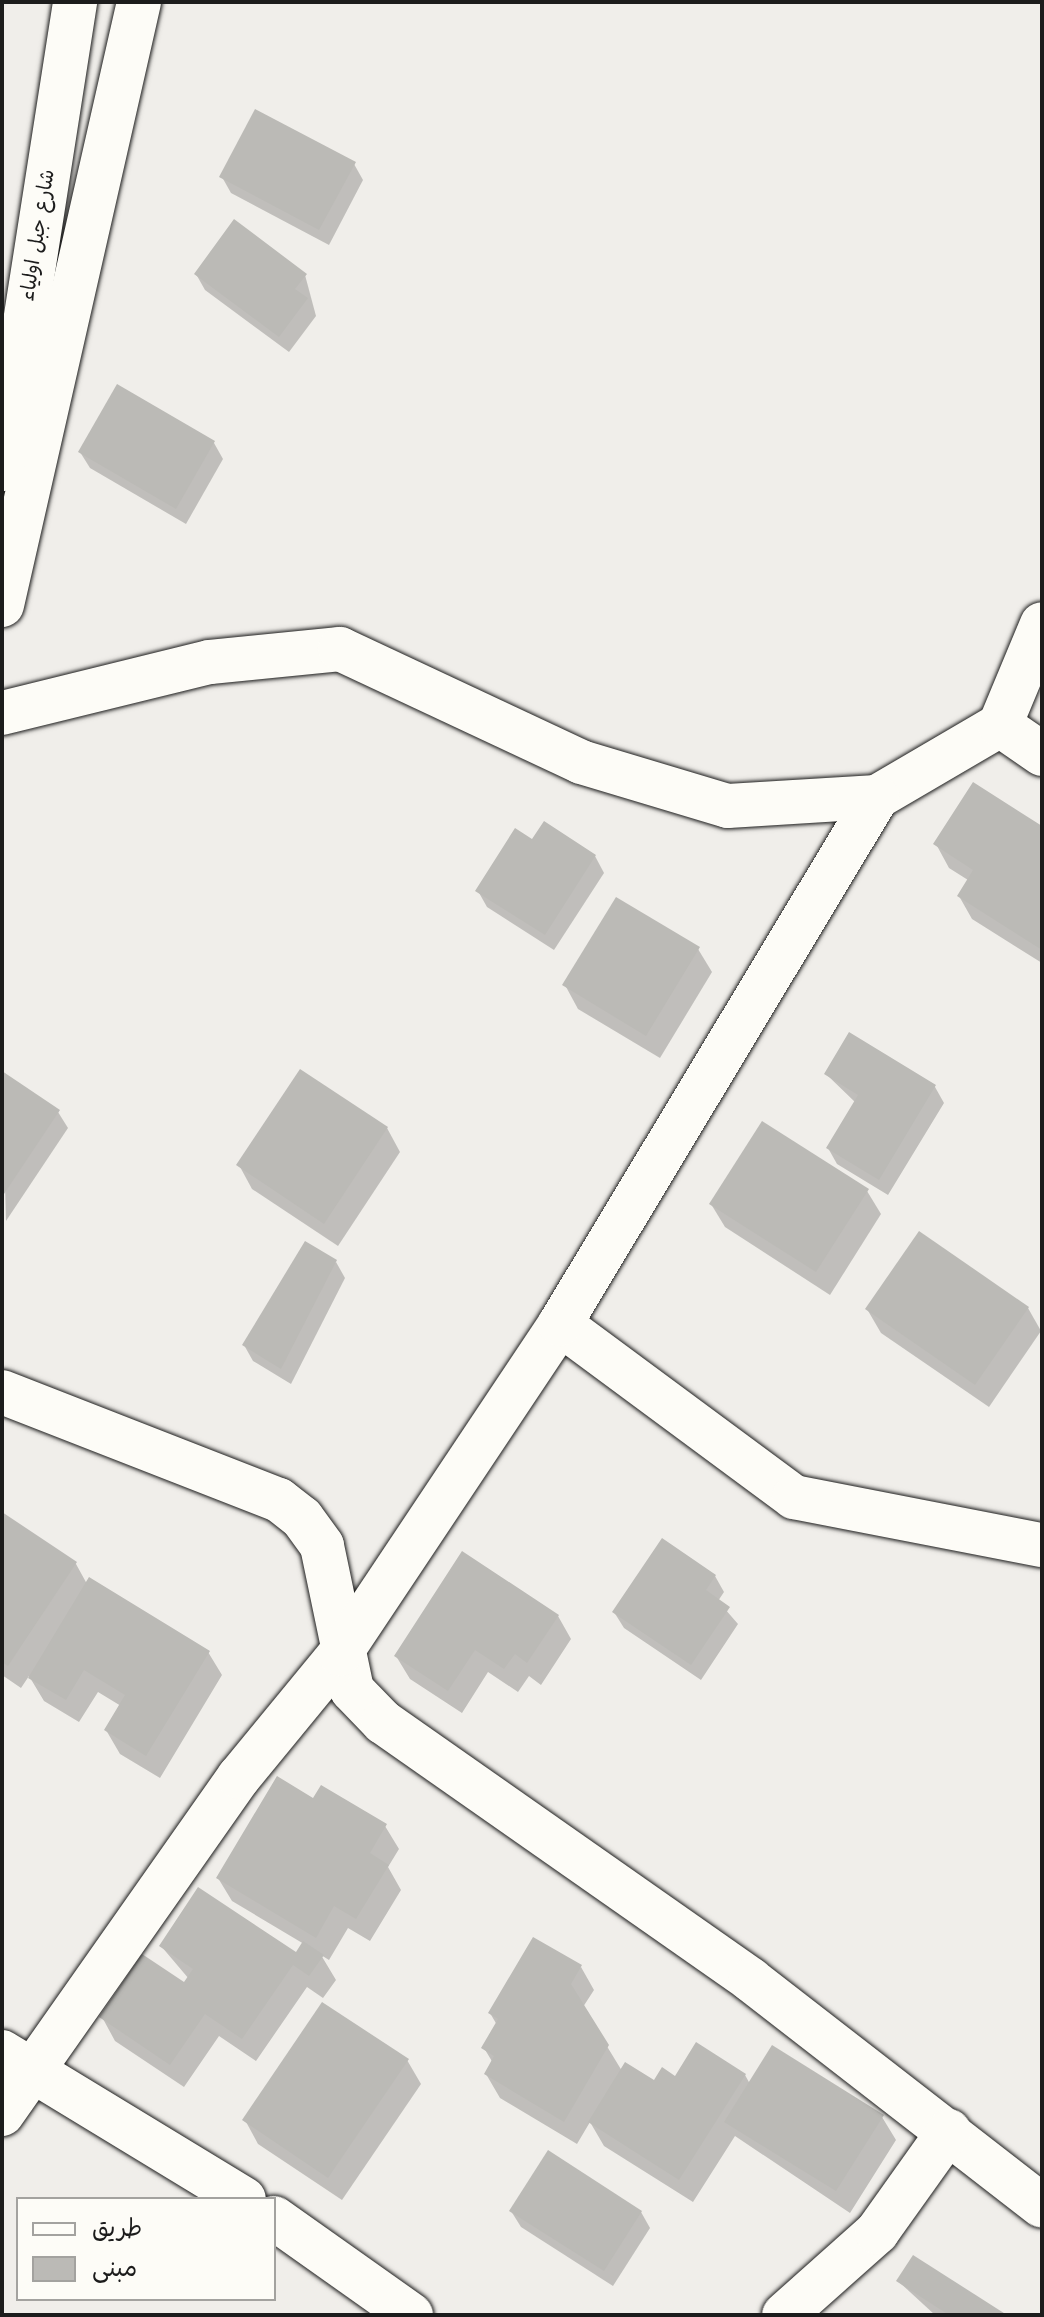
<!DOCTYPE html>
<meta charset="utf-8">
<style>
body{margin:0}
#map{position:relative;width:1044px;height:2317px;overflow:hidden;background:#f0eeea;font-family:"Shantell Sans","Playpen Sans Arabic",sans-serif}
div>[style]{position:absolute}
.shadow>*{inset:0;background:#0003}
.building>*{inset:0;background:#bbbab6}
.roads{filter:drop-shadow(0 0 2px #1c1c1c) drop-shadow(0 0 2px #1c1c1c)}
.minor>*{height:44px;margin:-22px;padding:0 22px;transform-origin:22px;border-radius:22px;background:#fdfcf7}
.highway>*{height:44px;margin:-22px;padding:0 22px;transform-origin:22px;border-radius:22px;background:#fdfcf7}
span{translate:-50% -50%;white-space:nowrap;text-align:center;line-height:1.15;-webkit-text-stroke:8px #fdfcf7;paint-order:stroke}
.street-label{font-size:20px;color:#1c1c1c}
.frame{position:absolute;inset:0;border:4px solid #1c1c1c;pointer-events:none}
.legend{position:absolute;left:16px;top:2197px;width:260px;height:104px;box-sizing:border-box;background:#fdfcf7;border:2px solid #a3a29f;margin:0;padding:10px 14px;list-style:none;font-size:24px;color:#1c1c1c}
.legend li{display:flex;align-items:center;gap:16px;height:40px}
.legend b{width:40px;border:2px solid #a3a29f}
</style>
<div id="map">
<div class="shadow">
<div style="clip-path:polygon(354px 164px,363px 180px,329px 245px,231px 193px,222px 177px)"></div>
<div style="clip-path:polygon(196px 274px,305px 275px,316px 316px,289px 352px,205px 290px)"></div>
<div style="clip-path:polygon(214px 443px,223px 459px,186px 524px,90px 468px,80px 452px)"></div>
<div style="clip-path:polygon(1042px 829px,1042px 963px,972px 919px,959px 896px,968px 880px,949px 868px,936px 844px)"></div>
<div style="clip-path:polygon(533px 842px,595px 856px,604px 873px,554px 950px,487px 907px,478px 891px)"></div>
<div style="clip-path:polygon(698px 949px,712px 972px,660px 1058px,578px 1009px,565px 985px)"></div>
<div style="clip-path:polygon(850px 1034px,935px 1087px,944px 1103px,888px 1195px,837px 1164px,828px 1148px,856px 1103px,826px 1074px)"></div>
<div style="clip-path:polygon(2px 1073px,58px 1112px,68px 1128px,6px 1221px)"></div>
<div style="clip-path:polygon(387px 1128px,400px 1152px,338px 1246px,252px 1189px,239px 1165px)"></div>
<div style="clip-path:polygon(867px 1191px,881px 1214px,830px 1295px,725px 1227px,711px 1204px)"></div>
<div style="clip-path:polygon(336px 1262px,345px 1278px,291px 1384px,253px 1361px,244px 1345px)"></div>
<div style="clip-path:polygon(1028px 1308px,1041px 1331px,989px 1407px,881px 1333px,867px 1309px)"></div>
<div style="clip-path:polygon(2px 1515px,76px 1564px,87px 1584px,208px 1652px,222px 1675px,160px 1778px,120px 1754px,106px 1730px,121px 1706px,98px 1692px,79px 1722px,44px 1701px,29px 1676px,21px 1688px,2px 1675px)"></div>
<div style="clip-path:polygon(715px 1576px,724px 1592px,718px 1601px,738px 1624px,701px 1680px,624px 1628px,614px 1612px)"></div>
<div style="clip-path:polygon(558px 1616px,571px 1639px,541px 1685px,529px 1676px,518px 1692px,488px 1672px,462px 1713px,410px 1679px,396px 1656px)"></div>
<div style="clip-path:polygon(314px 1801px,385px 1826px,399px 1849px,388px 1867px,401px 1890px,370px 1941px,348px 1928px,329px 1960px,321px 1955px,336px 1980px,323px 1998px,307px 1987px,256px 2061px,219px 2036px,184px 2087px,115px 2041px,102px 2017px,185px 1985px,189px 1979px,161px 1946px,297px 1955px,304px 1944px,232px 1901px,218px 1878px)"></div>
<div style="clip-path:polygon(581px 1967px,594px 1990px,583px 2007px,622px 2071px,654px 2083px,745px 2075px,750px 2084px,882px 2117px,896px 2140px,850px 2213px,735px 2136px,693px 2202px,604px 2146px,590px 2122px,577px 2144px,500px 2098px,486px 2074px,493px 2063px,484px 2048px,497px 2025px,490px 2013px)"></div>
<div style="clip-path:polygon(407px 2060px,421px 2084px,342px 2200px,258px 2144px,245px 2120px)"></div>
<div style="clip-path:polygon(511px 2211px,641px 2212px,650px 2228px,613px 2286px,521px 2227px)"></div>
<div style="clip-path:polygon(898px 2281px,1003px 2315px,935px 2315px)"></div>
<div style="clip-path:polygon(885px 2313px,888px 2315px,858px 2315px)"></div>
</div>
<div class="building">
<div style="clip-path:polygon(255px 109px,356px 162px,319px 230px,219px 177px)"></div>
<div style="clip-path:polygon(234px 219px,307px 274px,295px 289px,308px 298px,279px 337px,194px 274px)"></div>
<div style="clip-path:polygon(117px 384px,215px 441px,176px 509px,78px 452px)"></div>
<div style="clip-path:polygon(973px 782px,1042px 826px,1042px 950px,957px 896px,973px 870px,933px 844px)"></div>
<div style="clip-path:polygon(544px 821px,596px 855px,545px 935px,475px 891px,515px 828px,532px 839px)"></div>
<div style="clip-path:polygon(616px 897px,700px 947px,646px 1036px,562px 985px)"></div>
<div style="clip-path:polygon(849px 1032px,936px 1085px,879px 1180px,826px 1148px,858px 1095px,824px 1074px)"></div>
<div style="clip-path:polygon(300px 1069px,388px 1127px,324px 1224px,236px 1165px)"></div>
<div style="clip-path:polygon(2px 1071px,60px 1110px,2px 1197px)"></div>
<div style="clip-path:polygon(762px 1121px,869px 1189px,816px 1272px,709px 1204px)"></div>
<div style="clip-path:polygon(919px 1231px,1029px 1307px,975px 1385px,865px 1309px)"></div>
<div style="clip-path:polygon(305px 1241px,337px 1260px,281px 1369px,242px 1345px)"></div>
<div style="clip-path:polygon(2px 1512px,77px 1562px,8px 1666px,2px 1662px)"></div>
<div style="clip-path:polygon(662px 1538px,716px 1575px,706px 1590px,730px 1607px,691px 1665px,612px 1612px)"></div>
<div style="clip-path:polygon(462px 1551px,559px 1615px,527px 1663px,515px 1654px,504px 1669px,475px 1650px,448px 1691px,394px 1656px)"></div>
<div style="clip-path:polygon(89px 1577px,210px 1651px,146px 1756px,104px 1730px,125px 1695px,84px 1670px,66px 1700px,28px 1678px)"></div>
<div style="clip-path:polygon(277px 1776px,313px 1798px,321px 1785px,387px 1824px,370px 1853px,389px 1865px,356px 1919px,334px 1906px,316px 1938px,216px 1878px)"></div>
<div style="clip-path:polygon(198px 1887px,296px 1952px,303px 1941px,324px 1955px,309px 1976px,293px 1965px,242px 2039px,205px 2014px,170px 2065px,99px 2017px,142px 1954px,184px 1982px,193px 1969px,159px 1946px)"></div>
<div style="clip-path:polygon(533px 1937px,582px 1965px,571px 1984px,609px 2045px,564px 2122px,484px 2074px,494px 2056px,481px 2048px,498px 2019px,488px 2013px)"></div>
<div style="clip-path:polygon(322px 2002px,409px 2059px,328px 2178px,242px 2120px)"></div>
<div style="clip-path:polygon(696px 2042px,746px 2074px,679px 2180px,588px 2122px,625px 2062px,654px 2080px,662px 2067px,675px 2076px)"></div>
<div style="clip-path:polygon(772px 2045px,884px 2115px,836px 2191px,724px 2122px)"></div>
<div style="clip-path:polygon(548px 2150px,642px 2211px,604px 2271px,509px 2211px)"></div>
<div style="clip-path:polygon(913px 2255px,1007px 2315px,949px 2315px,896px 2281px)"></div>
</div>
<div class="roads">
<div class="minor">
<div style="left:2px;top:605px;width:618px;rotate:-77.2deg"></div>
<div style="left:2px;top:713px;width:214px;rotate:-13.8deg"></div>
<div style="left:210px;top:662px;width:131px;rotate:-5.7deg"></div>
<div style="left:340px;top:649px;width:266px;rotate:25.1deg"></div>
<div style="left:581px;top:762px;width:153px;rotate:16.7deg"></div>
<div style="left:728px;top:806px;width:149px;rotate:-3.5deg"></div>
<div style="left:877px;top:797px;width:143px;rotate:-30.3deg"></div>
<div style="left:1000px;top:725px;width:109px;rotate:-67.4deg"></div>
<div style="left:1000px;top:725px;width:51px;rotate:34.6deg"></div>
<div style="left:560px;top:1324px;width:291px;rotate:36.5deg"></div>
<div style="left:794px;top:1497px;width:253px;rotate:11deg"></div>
<div style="left:2px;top:1392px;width:297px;rotate:21.3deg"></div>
<div style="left:279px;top:1500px;width:29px;rotate:38deg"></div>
<div style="left:302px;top:1518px;width:34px;rotate:54deg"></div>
<div style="left:322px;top:1546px;width:147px;rotate:78.2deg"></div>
<div style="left:352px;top:1690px;width:45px;rotate:45.9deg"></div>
<div style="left:383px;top:1722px;width:449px;rotate:35deg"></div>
<div style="left:751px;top:1980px;width:368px;rotate:37.8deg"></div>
<div style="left:2px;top:2052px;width:283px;rotate:31.3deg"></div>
<div style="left:2px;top:2114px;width:412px;rotate:-54.9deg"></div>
<div style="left:239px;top:1777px;width:159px;rotate:-50.6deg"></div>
<div style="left:340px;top:1654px;width:397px;rotate:-56.3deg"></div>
<div style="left:560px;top:1324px;width:615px;rotate:-58.97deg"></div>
<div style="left:274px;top:2218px;width:168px;rotate:35.3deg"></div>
<div style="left:784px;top:2315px;width:125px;rotate:-41.7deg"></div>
<div style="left:877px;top:2232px;width:124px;rotate:-54.5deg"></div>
</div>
<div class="highway">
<div style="left:2px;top:469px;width:473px;rotate:-81.1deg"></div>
</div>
</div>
<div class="street-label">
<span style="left:37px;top:235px;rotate:-81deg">شارع جبل اولياء</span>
</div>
<div class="frame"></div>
<ul class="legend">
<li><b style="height:10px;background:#fdfcf7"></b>طريق</li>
<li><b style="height:22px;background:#bbbab6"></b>مبنى</li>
</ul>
</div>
